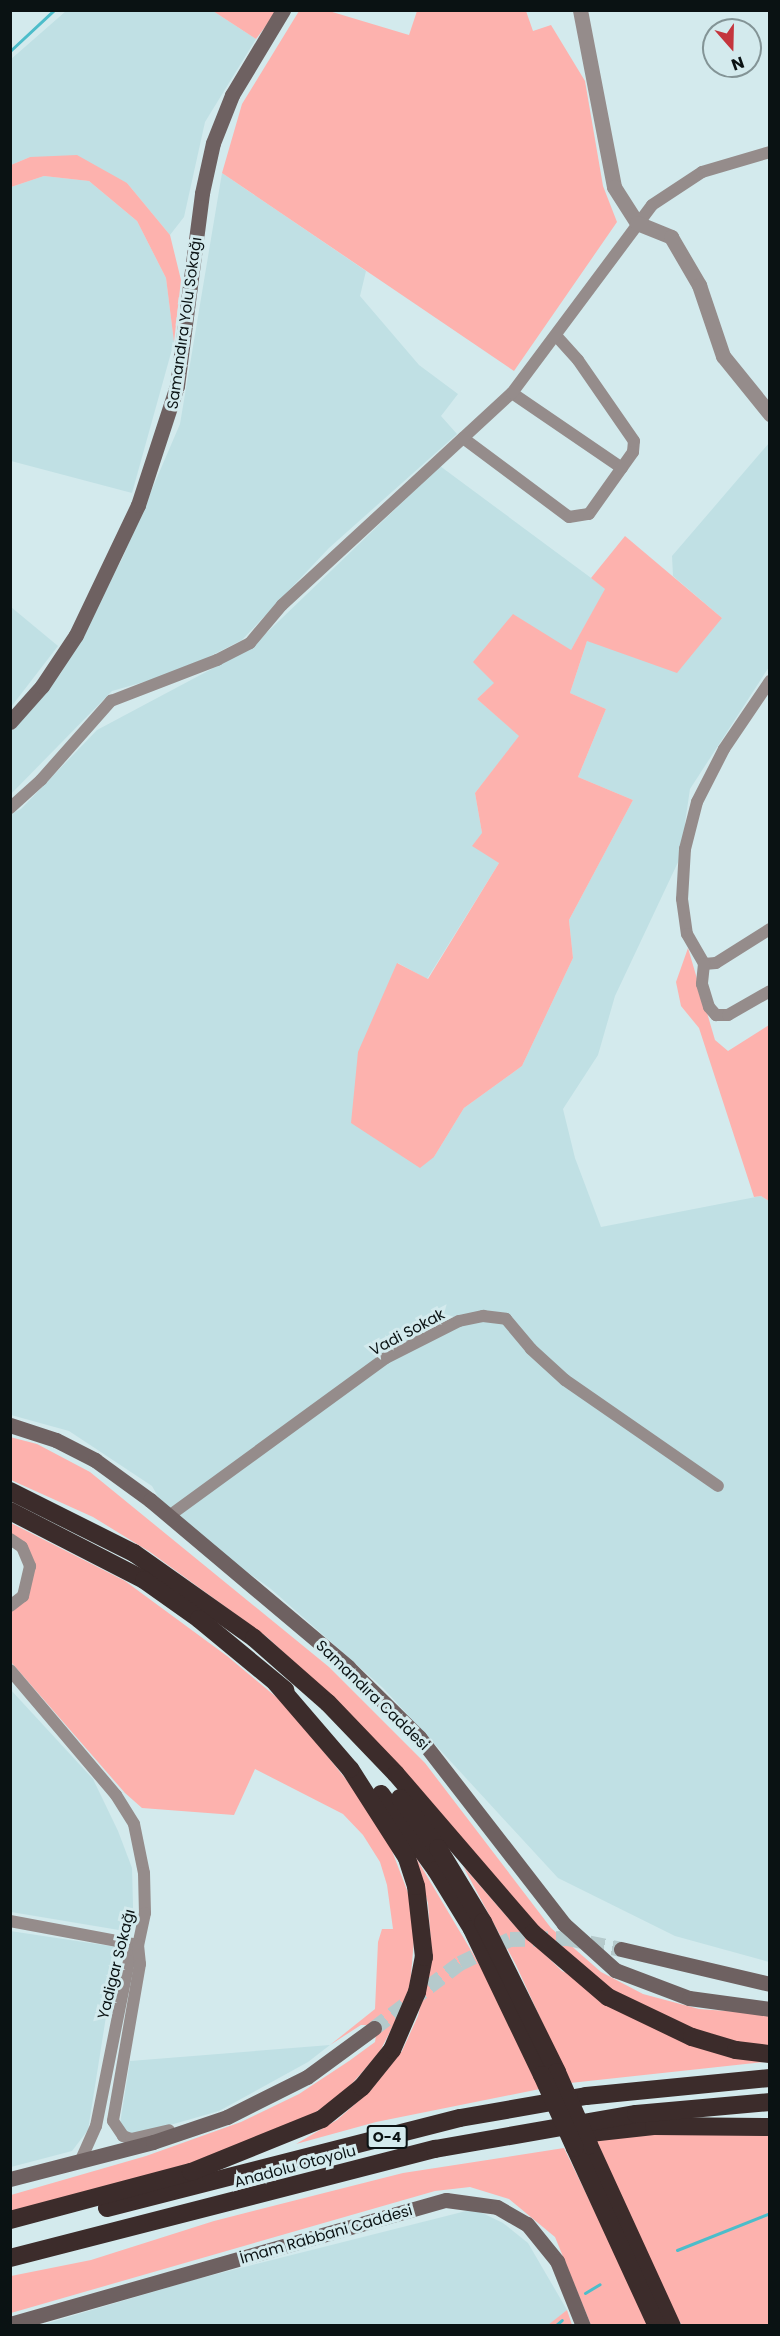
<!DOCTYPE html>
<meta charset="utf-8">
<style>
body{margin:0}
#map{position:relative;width:780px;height:2336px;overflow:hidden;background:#d3eaed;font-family:Poppins,sans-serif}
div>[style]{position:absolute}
.built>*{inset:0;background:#c0e0e4}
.green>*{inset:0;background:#fdb2ae}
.stream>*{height:3px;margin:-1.5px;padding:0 1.5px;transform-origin:1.5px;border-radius:1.5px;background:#4cbdca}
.secondary-tunnel>*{height:15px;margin-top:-7.5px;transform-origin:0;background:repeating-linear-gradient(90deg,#b5cacc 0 15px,transparent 0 23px)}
.minor>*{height:12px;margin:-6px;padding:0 6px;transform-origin:6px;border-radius:6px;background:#958c8b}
.tertiary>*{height:15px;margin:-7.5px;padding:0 7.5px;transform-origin:7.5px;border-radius:7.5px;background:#958c8b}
.secondary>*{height:15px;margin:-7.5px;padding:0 7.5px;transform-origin:7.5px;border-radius:7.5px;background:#6e6161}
.motorway>*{height:18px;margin:-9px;padding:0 9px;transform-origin:9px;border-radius:9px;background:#3c2c2b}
.motorway-bridge>*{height:18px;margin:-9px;padding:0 9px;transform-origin:9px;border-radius:9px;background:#3c2c2b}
span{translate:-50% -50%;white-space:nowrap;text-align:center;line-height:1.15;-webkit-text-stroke:6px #d3eaed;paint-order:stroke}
.shield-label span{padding:2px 4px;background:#d3eaed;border:2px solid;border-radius:4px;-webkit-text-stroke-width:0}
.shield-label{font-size:14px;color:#0a1213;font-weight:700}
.street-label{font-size:15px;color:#0a1213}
.frame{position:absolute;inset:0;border:12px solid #0a1213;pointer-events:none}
.north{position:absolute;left:702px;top:18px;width:60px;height:60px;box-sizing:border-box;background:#d3eaed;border:2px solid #839496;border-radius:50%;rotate:160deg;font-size:16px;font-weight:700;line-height:24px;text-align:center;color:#0a1213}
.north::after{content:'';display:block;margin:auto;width:21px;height:27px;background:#c4353d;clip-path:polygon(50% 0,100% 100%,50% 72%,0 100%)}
</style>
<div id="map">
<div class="built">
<div style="clip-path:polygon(66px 11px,213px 11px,256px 39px,205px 122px,184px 217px,170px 235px,127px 183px,30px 157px,11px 165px,10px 60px)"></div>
<div style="clip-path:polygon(222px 173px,366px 271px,360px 296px,419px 365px,458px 394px,441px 416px,457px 434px,329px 548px,242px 640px,179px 672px,112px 691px,11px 794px,11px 726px,61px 673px,122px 559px,180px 424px)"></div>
<div style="clip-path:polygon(44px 176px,89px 181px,137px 221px,166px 278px,174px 342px,132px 493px,11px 461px,11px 187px)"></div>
<div style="clip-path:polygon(769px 443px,769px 667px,690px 789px,685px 823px,688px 841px,615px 996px,598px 1055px,563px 1109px,575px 1158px,601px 1227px,761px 1196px,769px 1201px,769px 1962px,675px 1936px,558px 1878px,383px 1688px,271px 1589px,169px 1516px,152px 1486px,69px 1431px,11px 1415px,11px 814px,21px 809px,97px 730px,251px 648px,440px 466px,606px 589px,571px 650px,495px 683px,477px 699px,520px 736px,475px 793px,482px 833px,499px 863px,427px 979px,398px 963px,434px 1157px,464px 1108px,522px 1066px,573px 958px,569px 920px,633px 800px,578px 777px,606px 709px,570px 693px,587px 641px,722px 618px,673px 576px,672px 556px)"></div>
<div style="clip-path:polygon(11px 607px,58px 646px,11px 707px)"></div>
<div style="clip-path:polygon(10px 1689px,93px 1779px,118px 1831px,132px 1868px,133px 1907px,130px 1925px,119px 1930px,11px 1912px)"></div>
<div style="clip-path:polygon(10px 1931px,117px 1947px,88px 2130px,72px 2151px,11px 2167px)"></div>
<div style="clip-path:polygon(330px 2045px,308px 2062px,219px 2111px,132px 2136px,119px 2130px,130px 2061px)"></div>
<div style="clip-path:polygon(474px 2209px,503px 2223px,528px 2243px,567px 2310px,548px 2326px,38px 2326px,193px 2280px)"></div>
</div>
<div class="green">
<div style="clip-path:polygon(213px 11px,277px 11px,256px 39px)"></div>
<div style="clip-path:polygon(299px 11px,329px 11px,409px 35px,417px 11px,526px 11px,533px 31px,551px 25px,585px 81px,603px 186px,617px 222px,514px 371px,222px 173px,242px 104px)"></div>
<div style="clip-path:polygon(77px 155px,127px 183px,170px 235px,181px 280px,174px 342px,166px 278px,137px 221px,89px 181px,44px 176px,11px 187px,11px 165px,30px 157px)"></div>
<div style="clip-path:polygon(625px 536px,722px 618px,677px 673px,587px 641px,570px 693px,606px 709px,578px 777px,633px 800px,569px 920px,573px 958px,522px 1066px,464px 1108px,434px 1157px,420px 1168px,351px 1123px,358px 1052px,397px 963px,428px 979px,499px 863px,472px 846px,482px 833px,475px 793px,519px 736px,477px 699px,494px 683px,473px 662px,513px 614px,571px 650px,605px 589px,591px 578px)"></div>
<div style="clip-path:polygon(688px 948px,715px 1040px,728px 1051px,769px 1025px,769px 1201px,761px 1196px,754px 1197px,699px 1028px,681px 1006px,676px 982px)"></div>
<div style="clip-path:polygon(10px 1437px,37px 1444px,90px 1472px,329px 1667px,425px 1763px,551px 1928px,601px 1972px,643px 1994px,699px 2009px,769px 2014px,769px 2049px,746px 2047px,678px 2026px,590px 1978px,531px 1919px,307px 1674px,267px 1637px,150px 1552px,93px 1517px,11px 1480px)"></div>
<div style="clip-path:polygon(11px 1523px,125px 1581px,227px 1656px,287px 1706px,369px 1808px,389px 1843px,410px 1898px,414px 1940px,410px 1986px,394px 2024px,379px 2053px,342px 2095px,302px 2121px,223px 2154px,11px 2213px,11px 2195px,146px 2156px,241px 2122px,299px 2094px,349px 2061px,375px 2042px,376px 2035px,368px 2025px,361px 2025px,330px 2045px,375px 2009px,378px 1942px,382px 1929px,393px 1929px,387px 1885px,380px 1862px,363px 1835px,343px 1814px,255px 1769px,234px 1815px,142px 1808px,125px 1793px,11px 1662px,11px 1611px,34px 1568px,11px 1534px)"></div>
<div style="clip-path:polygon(412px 1851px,485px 1974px,540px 2089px,376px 2122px,296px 2144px,337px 2120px,371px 2090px,402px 2051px,418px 2016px,432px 1957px,428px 1903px)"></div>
<div style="clip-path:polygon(463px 1866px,515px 1926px,562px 1971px,765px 2062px,570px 2083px,516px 1965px)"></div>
<div style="clip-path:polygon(675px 2133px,769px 2134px,769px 2325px,682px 2325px,671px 2309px,596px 2139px)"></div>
<div style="clip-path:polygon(564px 2148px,650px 2325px,591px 2325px,555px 2237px,509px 2199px,470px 2187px,435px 2191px,11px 2313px,11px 2276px,91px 2260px,214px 2221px,403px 2173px)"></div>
<div style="clip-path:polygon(567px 2310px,572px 2325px,548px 2325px)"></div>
</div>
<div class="stream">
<div style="left:10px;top:51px;width:60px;rotate:-43deg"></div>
<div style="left:677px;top:2250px;width:100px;rotate:-21.7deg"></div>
<div style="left:585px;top:2293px;width:17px;rotate:-31deg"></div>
<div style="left:555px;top:2326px;width:9px;rotate:-41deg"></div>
</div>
<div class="secondary-tunnel">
<div style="left:374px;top:2028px;width:108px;rotate:-37.1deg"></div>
<div style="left:460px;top:1963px;width:55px;rotate:-25.6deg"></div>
<div style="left:510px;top:1939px;width:57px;rotate:-1deg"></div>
<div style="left:567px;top:1938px;width:55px;rotate:11.5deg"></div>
</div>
<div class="minor">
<div style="left:512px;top:393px;width:133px;rotate:34.3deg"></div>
<div style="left:463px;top:438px;width:132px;rotate:36.7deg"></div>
<div style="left:569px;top:517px;width:20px;rotate:-9deg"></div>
<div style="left:589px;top:514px;width:76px;rotate:-54.6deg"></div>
<div style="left:633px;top:452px;width:11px;rotate:-85deg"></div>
<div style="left:634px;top:441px;width:98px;rotate:-124.7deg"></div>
<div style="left:578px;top:360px;width:31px;rotate:-132deg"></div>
<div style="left:770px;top:681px;width:82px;rotate:124.1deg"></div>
<div style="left:724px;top:749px;width:59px;rotate:117deg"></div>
<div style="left:697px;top:802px;width:49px;rotate:104.3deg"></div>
<div style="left:685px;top:849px;width:50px;rotate:93.4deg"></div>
<div style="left:682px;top:899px;width:35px;rotate:82deg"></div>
<div style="left:687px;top:934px;width:34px;rotate:60deg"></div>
<div style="left:704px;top:964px;width:12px;rotate:-5deg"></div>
<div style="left:716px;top:963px;width:64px;rotate:-32.2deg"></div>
<div style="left:10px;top:808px;width:42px;rotate:-42.1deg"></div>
<div style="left:41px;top:780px;width:106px;rotate:-48.5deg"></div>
<div style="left:111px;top:701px;width:114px;rotate:-21.1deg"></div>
<div style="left:217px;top:660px;width:37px;rotate:-27deg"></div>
<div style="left:250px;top:643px;width:50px;rotate:-49.9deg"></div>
<div style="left:282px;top:605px;width:313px;rotate:-42.7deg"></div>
<div style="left:512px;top:393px;width:234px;rotate:-53.3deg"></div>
<div style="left:652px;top:205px;width:60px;rotate:-33.4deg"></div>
<div style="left:702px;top:172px;width:71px;rotate:-16.4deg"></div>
<div style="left:704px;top:964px;width:20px;rotate:96deg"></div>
<div style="left:702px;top:984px;width:24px;rotate:73deg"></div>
<div style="left:709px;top:1007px;width:11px;rotate:49deg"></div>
<div style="left:716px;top:1015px;width:12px"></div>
<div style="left:728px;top:1015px;width:48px;rotate:-29.7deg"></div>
<div style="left:169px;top:1516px;width:268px;rotate:-36.1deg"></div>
<div style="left:386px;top:1358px;width:82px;rotate:-26.9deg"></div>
<div style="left:459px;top:1321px;width:25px;rotate:-12deg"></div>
<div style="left:483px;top:1316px;width:23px;rotate:7deg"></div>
<div style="left:506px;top:1319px;width:39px;rotate:50deg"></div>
<div style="left:531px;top:1349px;width:46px;rotate:42.4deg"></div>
<div style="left:565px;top:1380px;width:186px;rotate:34.7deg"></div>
<div style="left:10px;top:1539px;width:14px;rotate:34deg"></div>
<div style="left:22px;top:1547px;width:21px;rotate:67deg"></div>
<div style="left:30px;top:1566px;width:31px;rotate:103deg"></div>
<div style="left:23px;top:1596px;width:16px;rotate:142deg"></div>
<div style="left:10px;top:1670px;width:164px;rotate:49.7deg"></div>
<div style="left:116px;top:1795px;width:34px;rotate:58deg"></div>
<div style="left:134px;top:1824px;width:50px;rotate:78.5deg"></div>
<div style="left:144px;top:1873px;width:40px;rotate:88.6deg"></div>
<div style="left:145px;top:1913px;width:33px;rotate:102deg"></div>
<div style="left:138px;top:1945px;width:18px;rotate:119deg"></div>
<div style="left:129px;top:1961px;width:168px;rotate:101.3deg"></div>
<div style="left:96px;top:2126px;width:39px;rotate:114deg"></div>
<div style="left:10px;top:1921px;width:130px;rotate:10.6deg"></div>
<div style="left:138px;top:1945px;width:19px;rotate:84deg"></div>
<div style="left:140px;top:1964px;width:159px;rotate:99.8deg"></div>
<div style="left:113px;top:2121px;width:18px;rotate:56deg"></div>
<div style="left:123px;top:2136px;width:9px;rotate:21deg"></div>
<div style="left:131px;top:2139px;width:39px;rotate:-13deg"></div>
</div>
<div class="tertiary">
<div style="left:580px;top:10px;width:180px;rotate:79.1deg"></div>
<div style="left:614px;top:187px;width:43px;rotate:57.4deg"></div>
<div style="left:637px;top:223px;width:37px;rotate:22deg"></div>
<div style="left:671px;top:237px;width:56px;rotate:59.7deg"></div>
<div style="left:699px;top:285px;width:75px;rotate:71.3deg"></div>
<div style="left:723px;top:356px;width:75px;rotate:51deg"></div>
</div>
<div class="secondary">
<div style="left:10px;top:722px;width:48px;rotate:-48.4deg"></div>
<div style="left:42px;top:686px;width:61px;rotate:-56.3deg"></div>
<div style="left:76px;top:635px;width:144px;rotate:-64.5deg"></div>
<div style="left:138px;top:505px;width:125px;rotate:-71.9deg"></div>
<div style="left:177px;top:386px;width:195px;rotate:-82.6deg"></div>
<div style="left:202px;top:193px;width:51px;rotate:-77.6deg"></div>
<div style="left:213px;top:143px;width:52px;rotate:-68.4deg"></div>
<div style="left:232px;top:95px;width:99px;rotate:-59deg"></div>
<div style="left:10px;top:1425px;width:48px;rotate:18.1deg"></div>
<div style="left:56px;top:1440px;width:44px;rotate:27.1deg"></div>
<div style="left:95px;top:1460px;width:68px;rotate:36deg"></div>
<div style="left:150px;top:1500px;width:259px;rotate:40.1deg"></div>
<div style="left:348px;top:1667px;width:100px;rotate:44.6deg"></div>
<div style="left:419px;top:1737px;width:237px;rotate:52.2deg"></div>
<div style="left:564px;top:1924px;width:69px;rotate:42deg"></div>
<div style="left:615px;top:1970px;width:79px;rotate:20.7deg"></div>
<div style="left:689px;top:1998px;width:82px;rotate:7.7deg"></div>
<div style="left:621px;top:1949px;width:153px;rotate:13.2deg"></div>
<div style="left:10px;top:2179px;width:148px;rotate:-14.5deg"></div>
<div style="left:153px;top:2142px;width:78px;rotate:-18.7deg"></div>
<div style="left:227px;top:2117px;width:89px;rotate:-26.6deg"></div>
<div style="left:307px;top:2077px;width:83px;rotate:-36.2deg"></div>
<div style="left:10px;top:2324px;width:453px;rotate:-15.9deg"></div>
<div style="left:446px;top:2200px;width:51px;rotate:7.8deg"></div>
<div style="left:497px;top:2207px;width:34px;rotate:30deg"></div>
<div style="left:527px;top:2224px;width:48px;rotate:51deg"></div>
<div style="left:557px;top:2261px;width:70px;rotate:68.2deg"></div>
</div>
<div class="motorway">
<div style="left:10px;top:1491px;width:139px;rotate:26.6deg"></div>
<div style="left:134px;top:1553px;width:147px;rotate:35.3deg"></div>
<div style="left:254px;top:1638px;width:98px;rotate:41.3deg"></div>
<div style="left:328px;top:1703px;width:98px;rotate:46.2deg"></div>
<div style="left:396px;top:1774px;width:210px;rotate:49.3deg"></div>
<div style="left:533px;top:1933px;width:99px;rotate:40.5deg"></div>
<div style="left:608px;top:1997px;width:93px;rotate:25.5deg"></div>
<div style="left:692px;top:2037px;width:46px;rotate:16.5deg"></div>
<div style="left:736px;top:2050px;width:34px;rotate:7deg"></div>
<div style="left:10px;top:1511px;width:151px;rotate:27.2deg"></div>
<div style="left:144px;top:1580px;width:67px;rotate:35.3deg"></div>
<div style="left:199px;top:1619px;width:112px;rotate:39.5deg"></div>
<div style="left:381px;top:1794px;width:94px;rotate:54.1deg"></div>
<div style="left:436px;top:1870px;width:69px;rotate:58.6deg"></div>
<div style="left:472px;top:1929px;width:162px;rotate:64.4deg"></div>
<div style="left:400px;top:1798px;width:63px;rotate:52.8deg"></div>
<div style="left:438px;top:1848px;width:87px;rotate:58.7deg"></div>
<div style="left:483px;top:1922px;width:167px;rotate:63.7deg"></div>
<div style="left:581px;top:2134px;width:73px;rotate:-6.3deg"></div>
<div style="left:654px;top:2126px;width:116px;rotate:0.5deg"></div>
<div style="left:589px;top:2145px;width:199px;rotate:65.4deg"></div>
<div style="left:575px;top:2148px;width:196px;rotate:65.3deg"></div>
<div style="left:107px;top:2208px;width:364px;rotate:-14.3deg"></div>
<div style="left:460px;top:2118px;width:128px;rotate:-9.9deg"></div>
<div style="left:586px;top:2096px;width:185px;rotate:-5.6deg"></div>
<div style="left:10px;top:2220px;width:187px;rotate:-14.9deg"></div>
<div style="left:191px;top:2172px;width:141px;rotate:-22deg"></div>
<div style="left:322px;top:2119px;width:51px;rotate:-38.7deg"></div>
<div style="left:362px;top:2087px;width:48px;rotate:-51deg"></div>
<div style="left:392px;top:2050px;width:63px;rotate:-66.7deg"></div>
<div style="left:417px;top:1992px;width:36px;rotate:-79deg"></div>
<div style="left:424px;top:1957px;width:71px;rotate:-96.4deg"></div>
<div style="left:416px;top:1886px;width:29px;rotate:-108deg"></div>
<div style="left:407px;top:1858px;width:106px;rotate:-122.6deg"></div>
<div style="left:350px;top:1769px;width:113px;rotate:-130.7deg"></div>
<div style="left:10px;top:2258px;width:439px;rotate:-14.4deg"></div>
<div style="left:435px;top:2149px;width:204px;rotate:-9.9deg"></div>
<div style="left:636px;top:2114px;width:135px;rotate:-5.1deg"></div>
</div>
<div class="motorway-bridge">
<div style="left:557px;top:2072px;width:80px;rotate:66.3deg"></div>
<div style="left:542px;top:2075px;width:80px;rotate:65.7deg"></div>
</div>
<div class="shield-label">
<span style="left:387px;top:2137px">O-4</span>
</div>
<div class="street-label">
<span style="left:184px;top:323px;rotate:-82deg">Samandıra Yolu Sokağı</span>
<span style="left:407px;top:1332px;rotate:-28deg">Vadi Sokak</span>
<span style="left:373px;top:1695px;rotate:44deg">Samandıra Caddesi</span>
<span style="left:116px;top:1964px;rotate:-76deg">Yadigar Sokağı</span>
<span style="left:295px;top:2166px;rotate:-15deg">Anadolu Otoyolu</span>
<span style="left:326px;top:2234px;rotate:-16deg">İmam Rabbani Caddesi</span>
</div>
<div class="frame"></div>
<div class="north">N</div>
</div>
